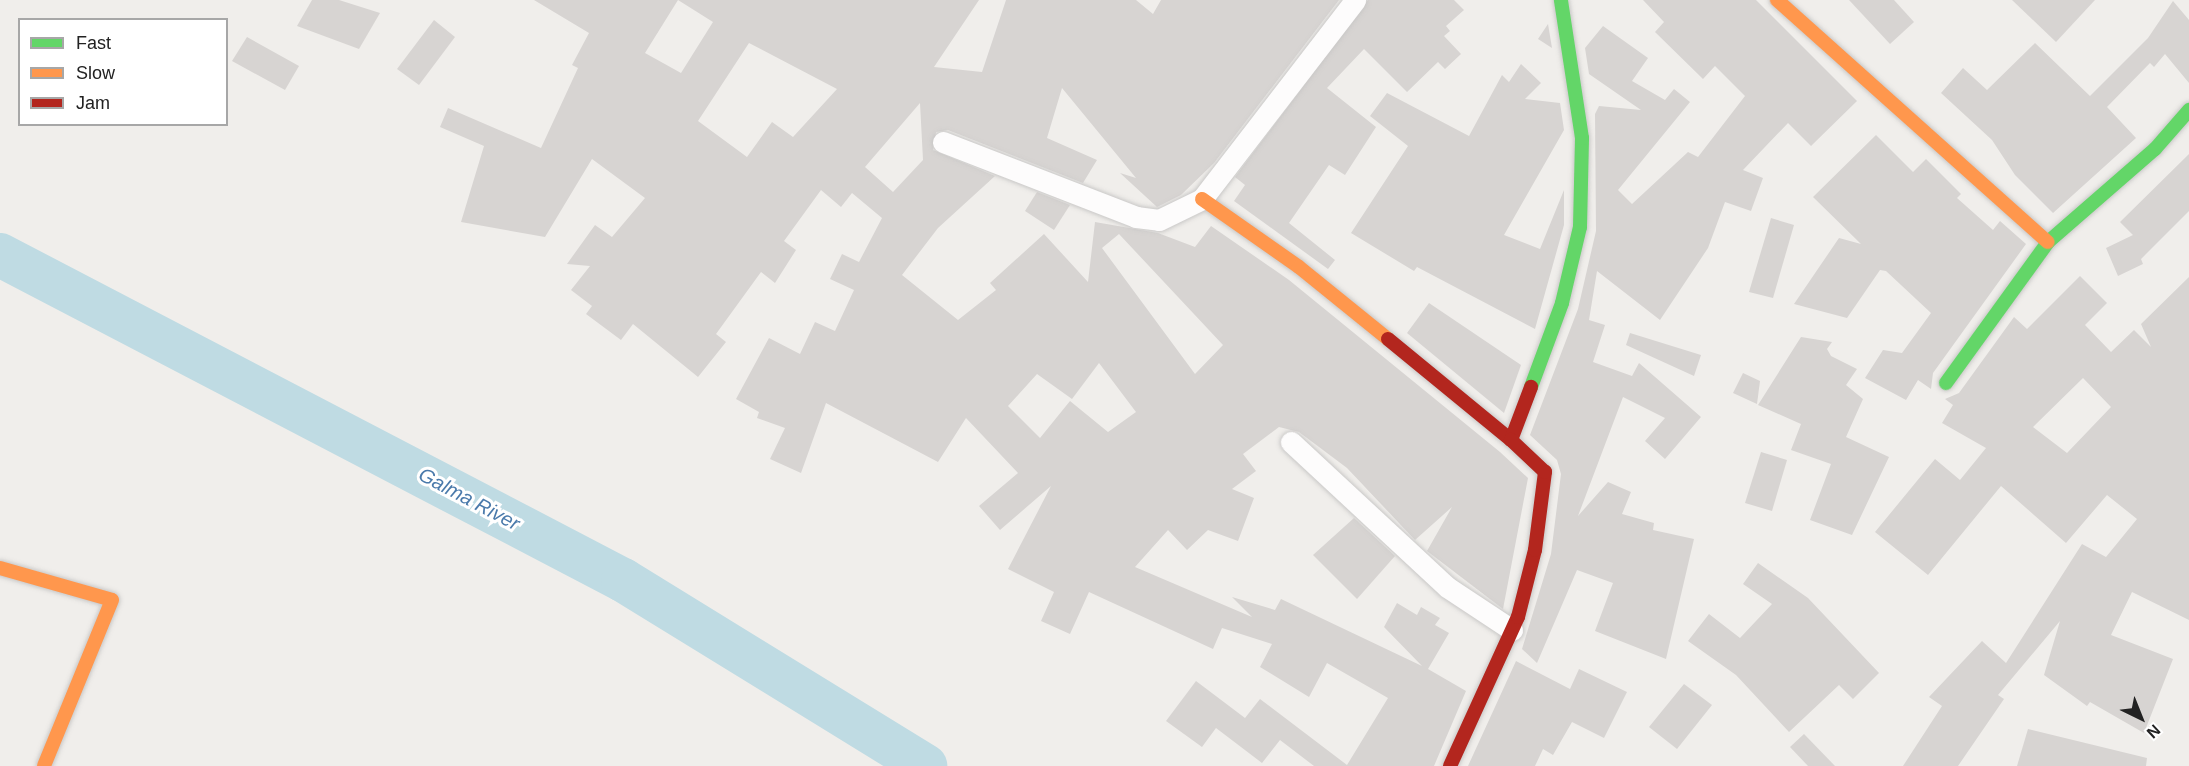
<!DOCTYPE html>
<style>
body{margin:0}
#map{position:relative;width:2189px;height:766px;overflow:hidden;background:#f0eeeb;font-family:Arial,sans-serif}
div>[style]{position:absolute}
.river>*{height:44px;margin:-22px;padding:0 22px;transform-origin:22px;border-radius:22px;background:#bfdbe3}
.building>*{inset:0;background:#d7d4d2}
.roads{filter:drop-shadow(0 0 2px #c9c8c7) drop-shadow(0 0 2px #c9c8c7)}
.street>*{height:21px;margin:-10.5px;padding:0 10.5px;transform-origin:10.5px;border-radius:10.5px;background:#fdfcfc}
.fast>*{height:14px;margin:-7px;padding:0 7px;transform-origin:7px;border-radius:7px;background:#63d668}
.slow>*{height:14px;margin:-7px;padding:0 7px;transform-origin:7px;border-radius:7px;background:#ff974d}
.jam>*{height:14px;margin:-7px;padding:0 7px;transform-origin:7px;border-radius:7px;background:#b3261e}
span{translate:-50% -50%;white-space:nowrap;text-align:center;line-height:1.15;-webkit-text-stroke:6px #fff;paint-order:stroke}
.water-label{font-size:20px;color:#4a7aab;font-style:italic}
.legend{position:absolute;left:18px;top:18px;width:210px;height:108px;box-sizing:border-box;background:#fff;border:2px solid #a7a7a7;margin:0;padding:8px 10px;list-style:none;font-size:18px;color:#222}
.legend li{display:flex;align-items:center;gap:12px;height:30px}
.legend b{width:30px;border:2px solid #a7a7a7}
.north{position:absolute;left:2111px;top:688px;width:60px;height:60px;-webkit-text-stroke:4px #fff;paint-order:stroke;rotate:137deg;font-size:16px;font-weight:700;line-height:24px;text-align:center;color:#222}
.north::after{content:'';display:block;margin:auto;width:21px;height:27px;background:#222;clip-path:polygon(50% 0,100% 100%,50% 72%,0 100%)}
</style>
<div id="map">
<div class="river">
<div style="left:0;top:255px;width:703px;rotate:27.55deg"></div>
<div style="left:623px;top:580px;width:355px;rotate:31.6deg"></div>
</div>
<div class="building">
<div style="clip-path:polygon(312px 0,339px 0,380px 13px,359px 49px,297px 26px)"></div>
<div style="clip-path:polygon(evenodd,534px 0,979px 0,934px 67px,982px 72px,1006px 0,1136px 0,1153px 14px,1161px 0,1339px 0,1214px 163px,1181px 195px,1157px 207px,1120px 173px,1136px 178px,1062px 88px,1047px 138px,1097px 160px,1083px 183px,948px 130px,936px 132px,933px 150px,995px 176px,938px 228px,902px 275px,958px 320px,996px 290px,990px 283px,1044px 234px,1088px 282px,1095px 222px,1158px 233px,1195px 247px,1211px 226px,1289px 280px,1500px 452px,1528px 478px,1503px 609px,1427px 551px,1452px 507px,1415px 540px,1347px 468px,1299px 432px,1279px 427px,1243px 454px,1256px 471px,1232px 489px,1254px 498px,1238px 541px,1208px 530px,1187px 550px,1168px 530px,1135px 567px,1252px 617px,1232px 597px,1275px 610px,1281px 599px,1422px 666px,1384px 627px,1397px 603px,1417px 615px,1421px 607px,1440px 618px,1435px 625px,1449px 633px,1428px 669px,1466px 691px,1434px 766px,1314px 766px,1280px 740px,1262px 763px,1216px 728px,1202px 747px,1166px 721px,1196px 681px,1245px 718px,1260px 699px,1347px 765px,1388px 698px,1327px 663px,1309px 697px,1260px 667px,1272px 644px,1222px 628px,1213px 649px,1089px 592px,1070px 634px,1041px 621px,1054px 592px,1008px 569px,1051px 486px,1000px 530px,979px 506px,1018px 473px,966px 418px,938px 462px,826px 403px,801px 473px,770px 459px,785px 428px,757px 418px,759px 412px,736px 399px,769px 338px,800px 354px,815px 322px,835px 331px,854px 290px,830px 279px,842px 254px,859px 262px,882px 218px,852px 193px,841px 207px,821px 190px,784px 241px,796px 250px,775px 283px,761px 272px,716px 334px,726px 342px,698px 377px,633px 324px,621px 340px,586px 314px,592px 306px,571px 290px,590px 266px,567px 264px,595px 225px,612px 237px,645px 198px,592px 159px,545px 237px,461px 222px,484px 146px,440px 127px,448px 108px,541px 148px,578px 68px,572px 65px,589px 33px,534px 0,678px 0,713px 22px,681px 73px,645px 53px,678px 0,534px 0,749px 43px,837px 89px,793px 137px,772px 122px,747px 157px,698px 121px,749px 43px,534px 0,920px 103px,923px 160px,893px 192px,865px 167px,920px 103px,534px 0,1119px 234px,1223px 345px,1195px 374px,1102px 248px,1119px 234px,534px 0,1099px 363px,1136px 412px,1108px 432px,1070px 401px,1040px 438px,1008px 406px,1037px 374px,1072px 399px,1099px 363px)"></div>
<div style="clip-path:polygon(1368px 0,1454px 0,1464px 10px,1446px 26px,1450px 31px,1444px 36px,1461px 54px,1445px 69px,1438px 62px,1407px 92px,1364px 49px,1327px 88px,1376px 127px,1345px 175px,1329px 165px,1289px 223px,1335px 260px,1328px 269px,1234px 201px,1245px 185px,1235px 177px)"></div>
<div style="clip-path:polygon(1643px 0,1756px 0,1857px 101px,1811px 146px,1788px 123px,1743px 170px,1763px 178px,1751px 211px,1725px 202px,1708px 248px,1660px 320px,1597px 271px,1589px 320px,1605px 325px,1593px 362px,1632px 376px,1639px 363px,1701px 417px,1665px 459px,1645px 441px,1665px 418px,1623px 397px,1578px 516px,1608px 482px,1631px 492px,1622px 514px,1654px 523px,1653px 530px,1694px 539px,1666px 659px,1595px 631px,1613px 583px,1577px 570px,1537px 663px,1522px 649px,1551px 554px,1561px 474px,1557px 460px,1530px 435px,1578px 309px,1596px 231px,1595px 114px,1599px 106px,1641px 110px,1589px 74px,1585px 48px,1603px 26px,1648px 58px,1632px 81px,1665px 100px,1674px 89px,1690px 102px,1618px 190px,1632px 204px,1688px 152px,1698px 157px,1745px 96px,1715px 66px,1703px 79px,1655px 32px,1664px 22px)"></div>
<div style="clip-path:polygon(1849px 0,1894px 0,1914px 22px,1890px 44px)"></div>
<div style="clip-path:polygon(2012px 0,2095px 0,2056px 42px)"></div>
<div style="clip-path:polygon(2173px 1px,2189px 20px,2189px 83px,2165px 54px,2154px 67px,2150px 63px,2107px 107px,2136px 138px,2053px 213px,2015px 175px,1992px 140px,1941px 93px,1963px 68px,1987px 90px,2035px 43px,2090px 96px,2148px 38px)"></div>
<div style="clip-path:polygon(434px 20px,455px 37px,419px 85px,397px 69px)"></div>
<div style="clip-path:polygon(1548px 24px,1552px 48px,1538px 39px)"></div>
<div style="clip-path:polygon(247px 37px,299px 66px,285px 90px,232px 61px)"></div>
<div style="clip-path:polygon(1521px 64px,1541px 83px,1525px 99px,1560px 103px,1564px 130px,1504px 235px,1540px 249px,1564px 190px,1564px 225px,1535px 329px,1417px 267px,1414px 271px,1351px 233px,1408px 146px,1370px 116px,1387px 93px,1469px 136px,1502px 75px,1509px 82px)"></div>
<div style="clip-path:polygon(1876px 135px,1913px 172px,1926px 159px,1961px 194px,1957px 198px,1993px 230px,2000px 221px,2026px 244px,1933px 373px,1931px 389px,1918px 380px,1906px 400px,1865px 378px,1883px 350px,1902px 353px,1931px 313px,1886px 271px,1880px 270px,1847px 318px,1794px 304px,1839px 238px,1861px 244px,1813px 197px)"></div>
<div style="clip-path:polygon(2189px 154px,2189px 211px,2141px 259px,2143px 264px,2118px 276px,2106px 248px,2133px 235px,2120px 222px)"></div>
<div style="clip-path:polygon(1037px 192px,1070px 205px,1054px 230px,1025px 211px)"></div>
<div style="clip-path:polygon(1771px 218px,1794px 225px,1773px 298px,1749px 292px)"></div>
<div style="clip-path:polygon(evenodd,2080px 276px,2107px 303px,2085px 325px,2111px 352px,2134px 330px,2151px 347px,2141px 324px,2189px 277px,2189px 620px,2132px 592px,2111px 635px,2173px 659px,2144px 733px,2090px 702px,2087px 706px,2044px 675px,2060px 621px,1998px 695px,2004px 699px,1958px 766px,1903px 766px,1942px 706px,1929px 697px,1982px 641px,2006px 663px,2082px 544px,2106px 557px,2137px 519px,2107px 495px,2066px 543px,2001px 486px,1928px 575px,1875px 532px,1935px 459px,1960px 480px,1986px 448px,1942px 423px,1953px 405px,1945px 399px,1959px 393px,2014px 317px,2027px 329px,2080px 276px,2083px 378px,2111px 407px,2067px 453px,2033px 427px,2083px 378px)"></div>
<div style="clip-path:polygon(1429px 303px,1521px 365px,1504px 413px,1407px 333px)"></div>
<div style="clip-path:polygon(1630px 333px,1701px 355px,1694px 376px,1626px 345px)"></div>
<div style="clip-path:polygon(1801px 337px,1832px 342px,1827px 349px,1831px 356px,1857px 369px,1846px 385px,1863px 399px,1846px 437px,1889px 457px,1852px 535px,1810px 520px,1831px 464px,1791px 450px,1801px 424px,1758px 405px)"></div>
<div style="clip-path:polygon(1743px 373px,1760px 381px,1757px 404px,1733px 393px)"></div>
<div style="clip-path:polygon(1761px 452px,1787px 460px,1772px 511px,1745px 503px)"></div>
<div style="clip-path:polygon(1354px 518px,1395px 556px,1357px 599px,1313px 555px)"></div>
<div style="clip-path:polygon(1758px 563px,1808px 598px,1879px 673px,1853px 699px,1839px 685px,1789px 732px,1736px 675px,1688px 641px,1709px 614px,1740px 638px,1772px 604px,1743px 584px)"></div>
<div style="clip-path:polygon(1516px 661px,1570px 689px,1579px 669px,1627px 692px,1604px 738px,1572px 722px,1553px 755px,1543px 749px,1535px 766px,1468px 766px)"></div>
<div style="clip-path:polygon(1684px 684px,1712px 705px,1677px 749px,1649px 727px)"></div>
<div style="clip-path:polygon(2028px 729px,2147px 758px,2146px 766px,2017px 766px)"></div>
<div style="clip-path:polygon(1804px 734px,1835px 766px,1808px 766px,1790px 747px)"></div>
</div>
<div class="roads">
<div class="street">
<div style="left:943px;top:142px;width:207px;rotate:21.2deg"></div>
<div style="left:1136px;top:217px;width:23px;rotate:7deg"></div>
<div style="left:1159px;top:220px;width:48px;rotate:-26deg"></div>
<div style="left:1202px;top:199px;width:251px;rotate:-52.4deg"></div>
<div style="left:1291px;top:442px;width:213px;rotate:42.9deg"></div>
<div style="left:1447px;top:587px;width:78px;rotate:33.5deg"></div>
</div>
<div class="fast">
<div style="left:1946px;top:383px;width:174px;rotate:-54.1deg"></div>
<div style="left:2048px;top:242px;width:142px;rotate:-41deg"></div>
<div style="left:2155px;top:149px;width:52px;rotate:-48.9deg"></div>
<div style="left:1531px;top:387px;width:90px;rotate:-69.7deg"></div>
<div style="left:1562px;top:303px;width:78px;rotate:-76.7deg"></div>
<div style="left:1580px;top:227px;width:89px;rotate:-88.7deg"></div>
<div style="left:1582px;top:138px;width:140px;rotate:-98.7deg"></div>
</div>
<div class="slow">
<div style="left:1777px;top:0;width:363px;rotate:41.8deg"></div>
<div style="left:1202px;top:199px;width:118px;rotate:35deg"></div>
<div style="left:1299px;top:267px;width:114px;rotate:39deg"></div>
<div style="left:0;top:568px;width:116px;rotate:15.9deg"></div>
<div style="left:112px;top:600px;width:179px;rotate:112.3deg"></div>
</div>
<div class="jam">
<div style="left:1388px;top:339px;width:159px;rotate:39.4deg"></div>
<div style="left:1511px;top:440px;width:57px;rotate:-69.3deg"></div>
<div style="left:1450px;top:766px;width:164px;rotate:-65.5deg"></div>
<div style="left:1518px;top:617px;width:69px;rotate:-75.8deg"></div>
<div style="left:1535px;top:550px;width:79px;rotate:-82.7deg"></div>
<div style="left:1545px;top:472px;width:47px;rotate:-136.7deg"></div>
</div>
</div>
<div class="water-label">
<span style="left:469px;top:499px;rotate:28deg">Galma River</span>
</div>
<ul class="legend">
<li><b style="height:8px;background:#63d668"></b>Fast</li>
<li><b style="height:8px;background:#ff974d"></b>Slow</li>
<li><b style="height:8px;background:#b3261e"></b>Jam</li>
</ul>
<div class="north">N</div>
</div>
